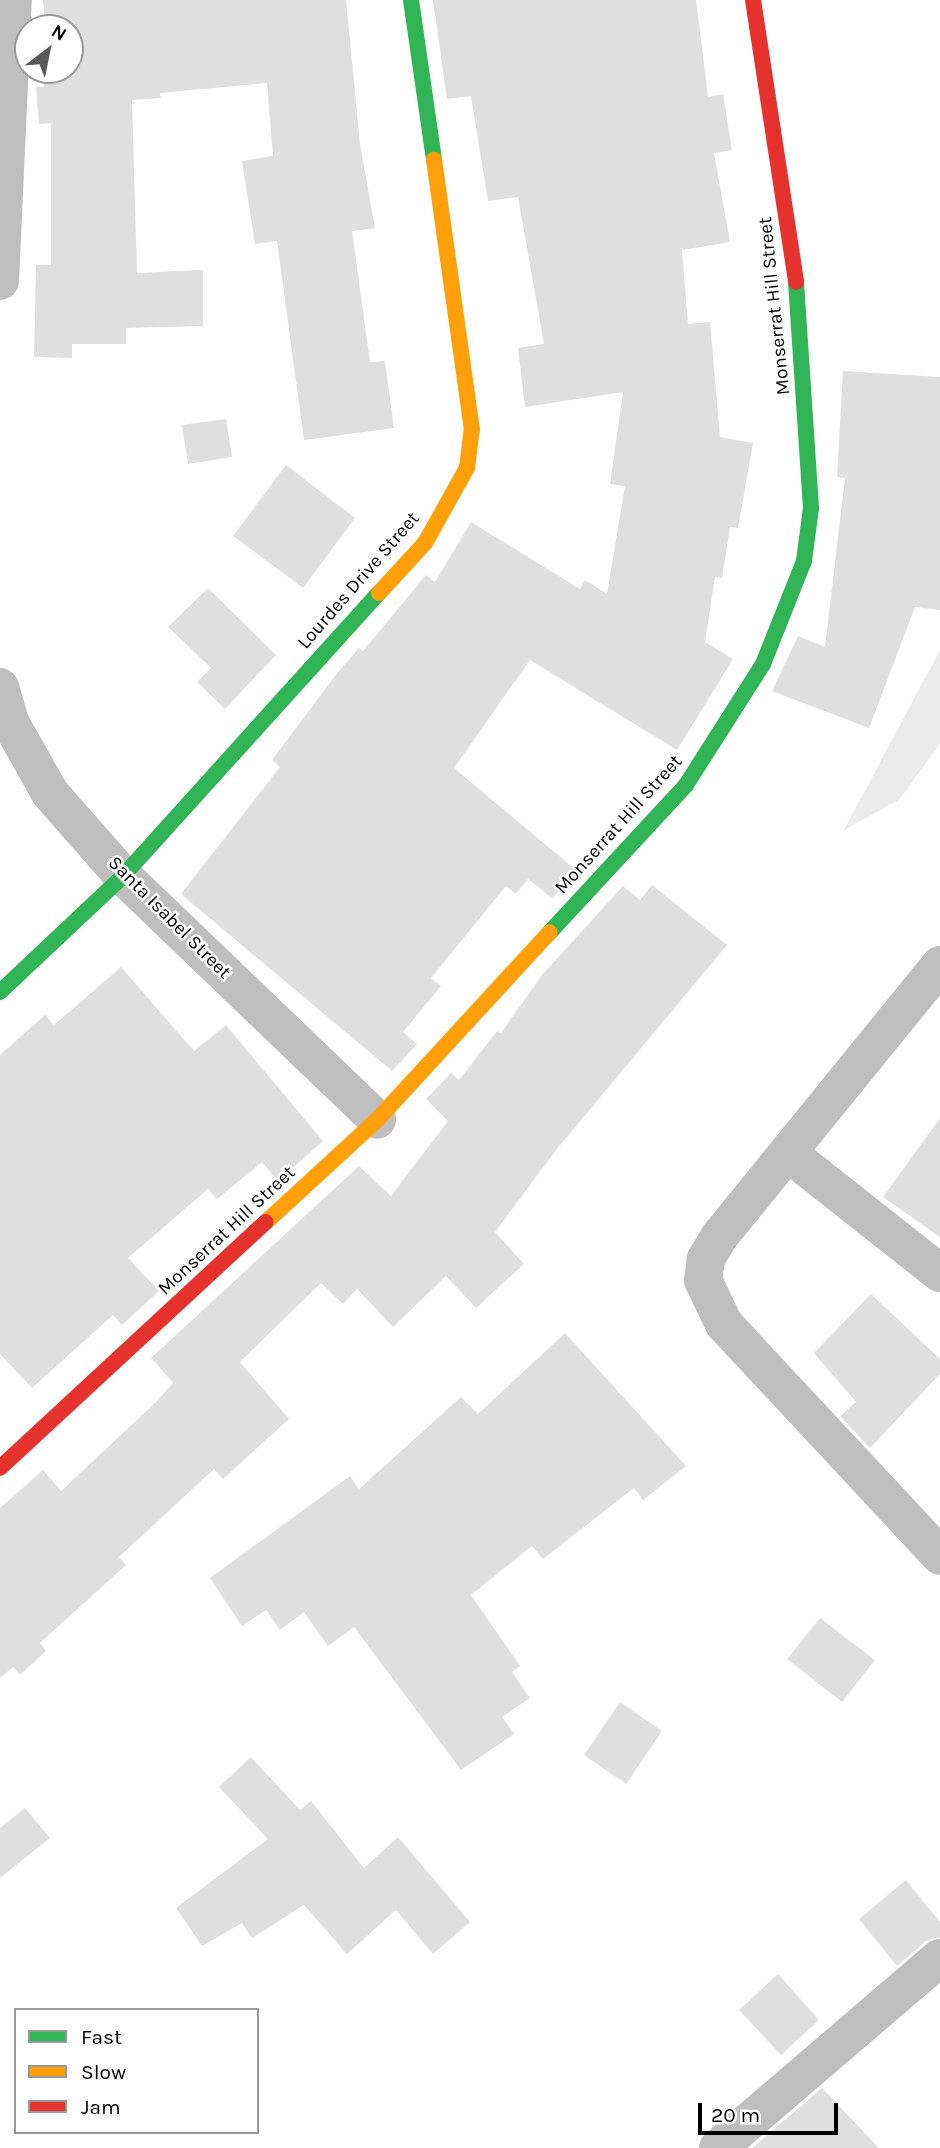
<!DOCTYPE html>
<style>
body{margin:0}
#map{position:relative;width:940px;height:2148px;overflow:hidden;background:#fff;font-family:Karla,sans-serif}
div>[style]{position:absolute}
.green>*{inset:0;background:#ebebeb}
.building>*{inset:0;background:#dfdfdf}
.street>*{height:38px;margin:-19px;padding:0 19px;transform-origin:19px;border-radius:19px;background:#bebebe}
.fast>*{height:16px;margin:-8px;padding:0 8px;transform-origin:8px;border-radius:8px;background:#30b455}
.slow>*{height:16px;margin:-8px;padding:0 8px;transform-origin:8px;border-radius:8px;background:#ff9f0a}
.jam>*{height:16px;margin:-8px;padding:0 8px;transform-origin:8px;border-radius:8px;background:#e5322d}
span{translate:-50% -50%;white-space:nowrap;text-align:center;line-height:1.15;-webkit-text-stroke:5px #fff;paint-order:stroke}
.street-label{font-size:19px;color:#000}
.legend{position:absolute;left:14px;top:2008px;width:245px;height:126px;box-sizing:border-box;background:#fff;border:2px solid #999;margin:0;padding:9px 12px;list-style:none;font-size:21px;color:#000}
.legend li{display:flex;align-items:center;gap:14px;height:35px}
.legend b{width:35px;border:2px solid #999}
.north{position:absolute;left:14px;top:14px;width:70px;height:70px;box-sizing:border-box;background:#fff;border:2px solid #999;border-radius:50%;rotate:32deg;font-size:19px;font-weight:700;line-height:28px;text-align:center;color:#000}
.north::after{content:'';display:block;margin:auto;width:24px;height:32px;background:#595959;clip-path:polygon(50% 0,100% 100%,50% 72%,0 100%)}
.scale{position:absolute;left:698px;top:2103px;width:140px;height:32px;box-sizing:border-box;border:4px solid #000;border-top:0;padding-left:9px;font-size:21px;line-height:24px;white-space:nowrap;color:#000;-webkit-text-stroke:5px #fff;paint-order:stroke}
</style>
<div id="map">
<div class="green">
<div style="clip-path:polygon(940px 650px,940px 744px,899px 800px,844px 830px)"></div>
</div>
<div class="building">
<div style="clip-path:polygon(43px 0,346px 0,360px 144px,375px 228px,352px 231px,370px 362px,385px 361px,394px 428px,304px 440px,277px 241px,255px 244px,242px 161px,273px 156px,267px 83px,160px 93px,161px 98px,132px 100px,137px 273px,203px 270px,203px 326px,126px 328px,126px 344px,72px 344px,72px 358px,34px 357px,36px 265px,51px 265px,51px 123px,39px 124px,36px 87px,44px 87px,43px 70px,70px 70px,70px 28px,39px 28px,39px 23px,45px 22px)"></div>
<div style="clip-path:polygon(433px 0,696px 0,708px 97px,723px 94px,732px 150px,714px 153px,730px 242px,682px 250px,688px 324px,710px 322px,720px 437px,753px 443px,738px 528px,730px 527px,722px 578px,715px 577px,705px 642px,733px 659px,677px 750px,530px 660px,454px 768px,577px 871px,552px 898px,528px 879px,516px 894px,506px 886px,431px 978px,441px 986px,403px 1032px,417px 1044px,392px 1071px,181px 894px,280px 767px,272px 760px,338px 672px,359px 648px,363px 651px,426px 575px,435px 582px,471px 522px,580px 589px,585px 580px,607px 594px,625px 486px,610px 484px,623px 392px,525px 407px,518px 348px,544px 344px,518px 197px,488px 201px,471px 96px,447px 99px)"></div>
<div style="clip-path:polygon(843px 371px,940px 377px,940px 610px,915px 607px,869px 728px,772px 691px,798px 636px,825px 647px,845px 478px,837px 477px)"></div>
<div style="clip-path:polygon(226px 419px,232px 457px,188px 464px,182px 425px)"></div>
<div style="clip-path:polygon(286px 465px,355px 518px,303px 588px,233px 536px)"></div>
<div style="clip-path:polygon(208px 588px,276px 655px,225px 709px,197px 682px,211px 668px,168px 627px)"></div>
<div style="clip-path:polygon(652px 885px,727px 945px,557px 1149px,495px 1232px,524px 1264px,476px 1308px,446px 1276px,393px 1327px,357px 1289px,343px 1304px,321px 1283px,240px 1362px,289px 1419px,223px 1479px,214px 1469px,119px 1557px,126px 1565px,40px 1643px,46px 1651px,20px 1675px,13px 1667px,0 1678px,0 1508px,43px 1470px,61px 1491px,156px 1402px,173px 1383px,151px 1358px,359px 1166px,391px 1196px,448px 1121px,426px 1099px,451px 1073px,459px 1080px,497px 1031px,501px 1033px,542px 975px,623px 886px,640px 900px)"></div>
<div style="clip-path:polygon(121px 967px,194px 1051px,226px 1025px,323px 1141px,278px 1181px,262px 1162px,217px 1199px,208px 1189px,128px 1258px,159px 1291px,122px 1325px,113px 1315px,32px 1388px,0 1354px,0 1055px,45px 1015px,54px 1025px)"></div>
<div style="clip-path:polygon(940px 1118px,940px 1237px,883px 1197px)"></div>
<div style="clip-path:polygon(871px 1294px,940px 1359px,940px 1374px,870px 1448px,840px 1416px,856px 1402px,814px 1353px)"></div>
<div style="clip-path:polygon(565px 1333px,686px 1466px,643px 1500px,634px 1488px,543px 1559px,532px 1546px,471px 1595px,520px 1666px,512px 1672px,530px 1698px,502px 1717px,514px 1734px,461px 1770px,354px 1627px,328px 1646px,304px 1612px,280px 1630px,266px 1610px,242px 1626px,210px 1578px,350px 1476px,359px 1489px,461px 1397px,478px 1414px)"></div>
<div style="clip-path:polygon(820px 1618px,875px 1660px,842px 1702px,787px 1659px)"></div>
<div style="clip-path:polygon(620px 1702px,662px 1731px,626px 1784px,584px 1755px)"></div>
<div style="clip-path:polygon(251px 1757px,300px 1810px,311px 1801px,364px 1868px,398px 1837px,470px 1922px,433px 1954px,396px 1910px,347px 1954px,304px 1905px,252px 1938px,242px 1923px,202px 1946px,176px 1908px,268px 1839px,219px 1787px)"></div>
<div style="clip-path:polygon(25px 1808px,50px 1838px,0 1878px,0 1828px)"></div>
<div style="clip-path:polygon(906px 1880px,940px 1922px,940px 1937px,926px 1941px,897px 1966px,859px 1919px)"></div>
<div style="clip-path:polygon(778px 1974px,819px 2020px,781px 2055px,739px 2010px)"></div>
<div style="clip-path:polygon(822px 2088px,879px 2148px,752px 2148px)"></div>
</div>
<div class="street">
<div style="left:0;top:281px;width:281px;rotate:-87.4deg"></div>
<div style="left:0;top:687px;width:36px;rotate:74deg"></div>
<div style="left:10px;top:722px;width:81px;rotate:60.6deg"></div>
<div style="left:50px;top:793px;width:111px;rotate:48.7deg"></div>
<div style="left:123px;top:876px;width:352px;rotate:43.8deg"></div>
<div style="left:940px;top:965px;width:350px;rotate:129.1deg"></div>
<div style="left:719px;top:1237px;width:26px;rotate:121deg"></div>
<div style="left:706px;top:1259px;width:21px;rotate:98deg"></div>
<div style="left:703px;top:1280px;width:49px;rotate:64.5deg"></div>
<div style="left:724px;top:1324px;width:317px;rotate:47deg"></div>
<div style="left:788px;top:1153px;width:194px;rotate:38.3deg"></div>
<div style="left:718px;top:2148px;width:292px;rotate:-40.6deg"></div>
</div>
<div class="fast">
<div style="left:411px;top:0;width:162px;rotate:81.8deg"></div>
<div style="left:550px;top:932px;width:200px;rotate:-47.2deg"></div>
<div style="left:686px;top:785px;width:143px;rotate:-57.5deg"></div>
<div style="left:763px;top:664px;width:111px;rotate:-68.3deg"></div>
<div style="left:804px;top:561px;width:53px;rotate:-82.5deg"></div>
<div style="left:811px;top:508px;width:226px;rotate:-93.8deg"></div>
<div style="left:0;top:992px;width:169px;rotate:-43.3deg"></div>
<div style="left:123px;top:876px;width:382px;rotate:-47.9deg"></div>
</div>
<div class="slow">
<div style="left:379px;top:593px;width:68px;rotate:-47.4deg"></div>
<div style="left:425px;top:543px;width:86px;rotate:-60.8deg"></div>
<div style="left:467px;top:468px;width:38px;rotate:-83deg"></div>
<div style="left:472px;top:430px;width:273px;rotate:-98deg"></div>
<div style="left:266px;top:1222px;width:151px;rotate:-42.6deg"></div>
<div style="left:377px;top:1120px;width:255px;rotate:-47.4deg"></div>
</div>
<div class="jam">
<div style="left:753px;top:0;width:285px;rotate:81.3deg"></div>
<div style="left:0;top:1468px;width:362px;rotate:-42.8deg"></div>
</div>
<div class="street-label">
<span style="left:775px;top:306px;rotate:-96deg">Monserrat Hill Street</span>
<span style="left:359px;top:581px;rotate:-49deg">Lourdes Drive Street</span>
<span style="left:619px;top:825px;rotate:-48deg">Monserrat Hill Street</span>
<span style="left:169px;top:918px;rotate:45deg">Santa Isabel Street</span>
<span style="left:227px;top:1231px;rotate:-43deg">Monserrat Hill Street</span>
</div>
<ul class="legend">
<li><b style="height:9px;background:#30b455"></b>Fast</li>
<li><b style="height:9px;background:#ff9f0a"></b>Slow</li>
<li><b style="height:9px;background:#e5322d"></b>Jam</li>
</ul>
<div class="north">N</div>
<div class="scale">20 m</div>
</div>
